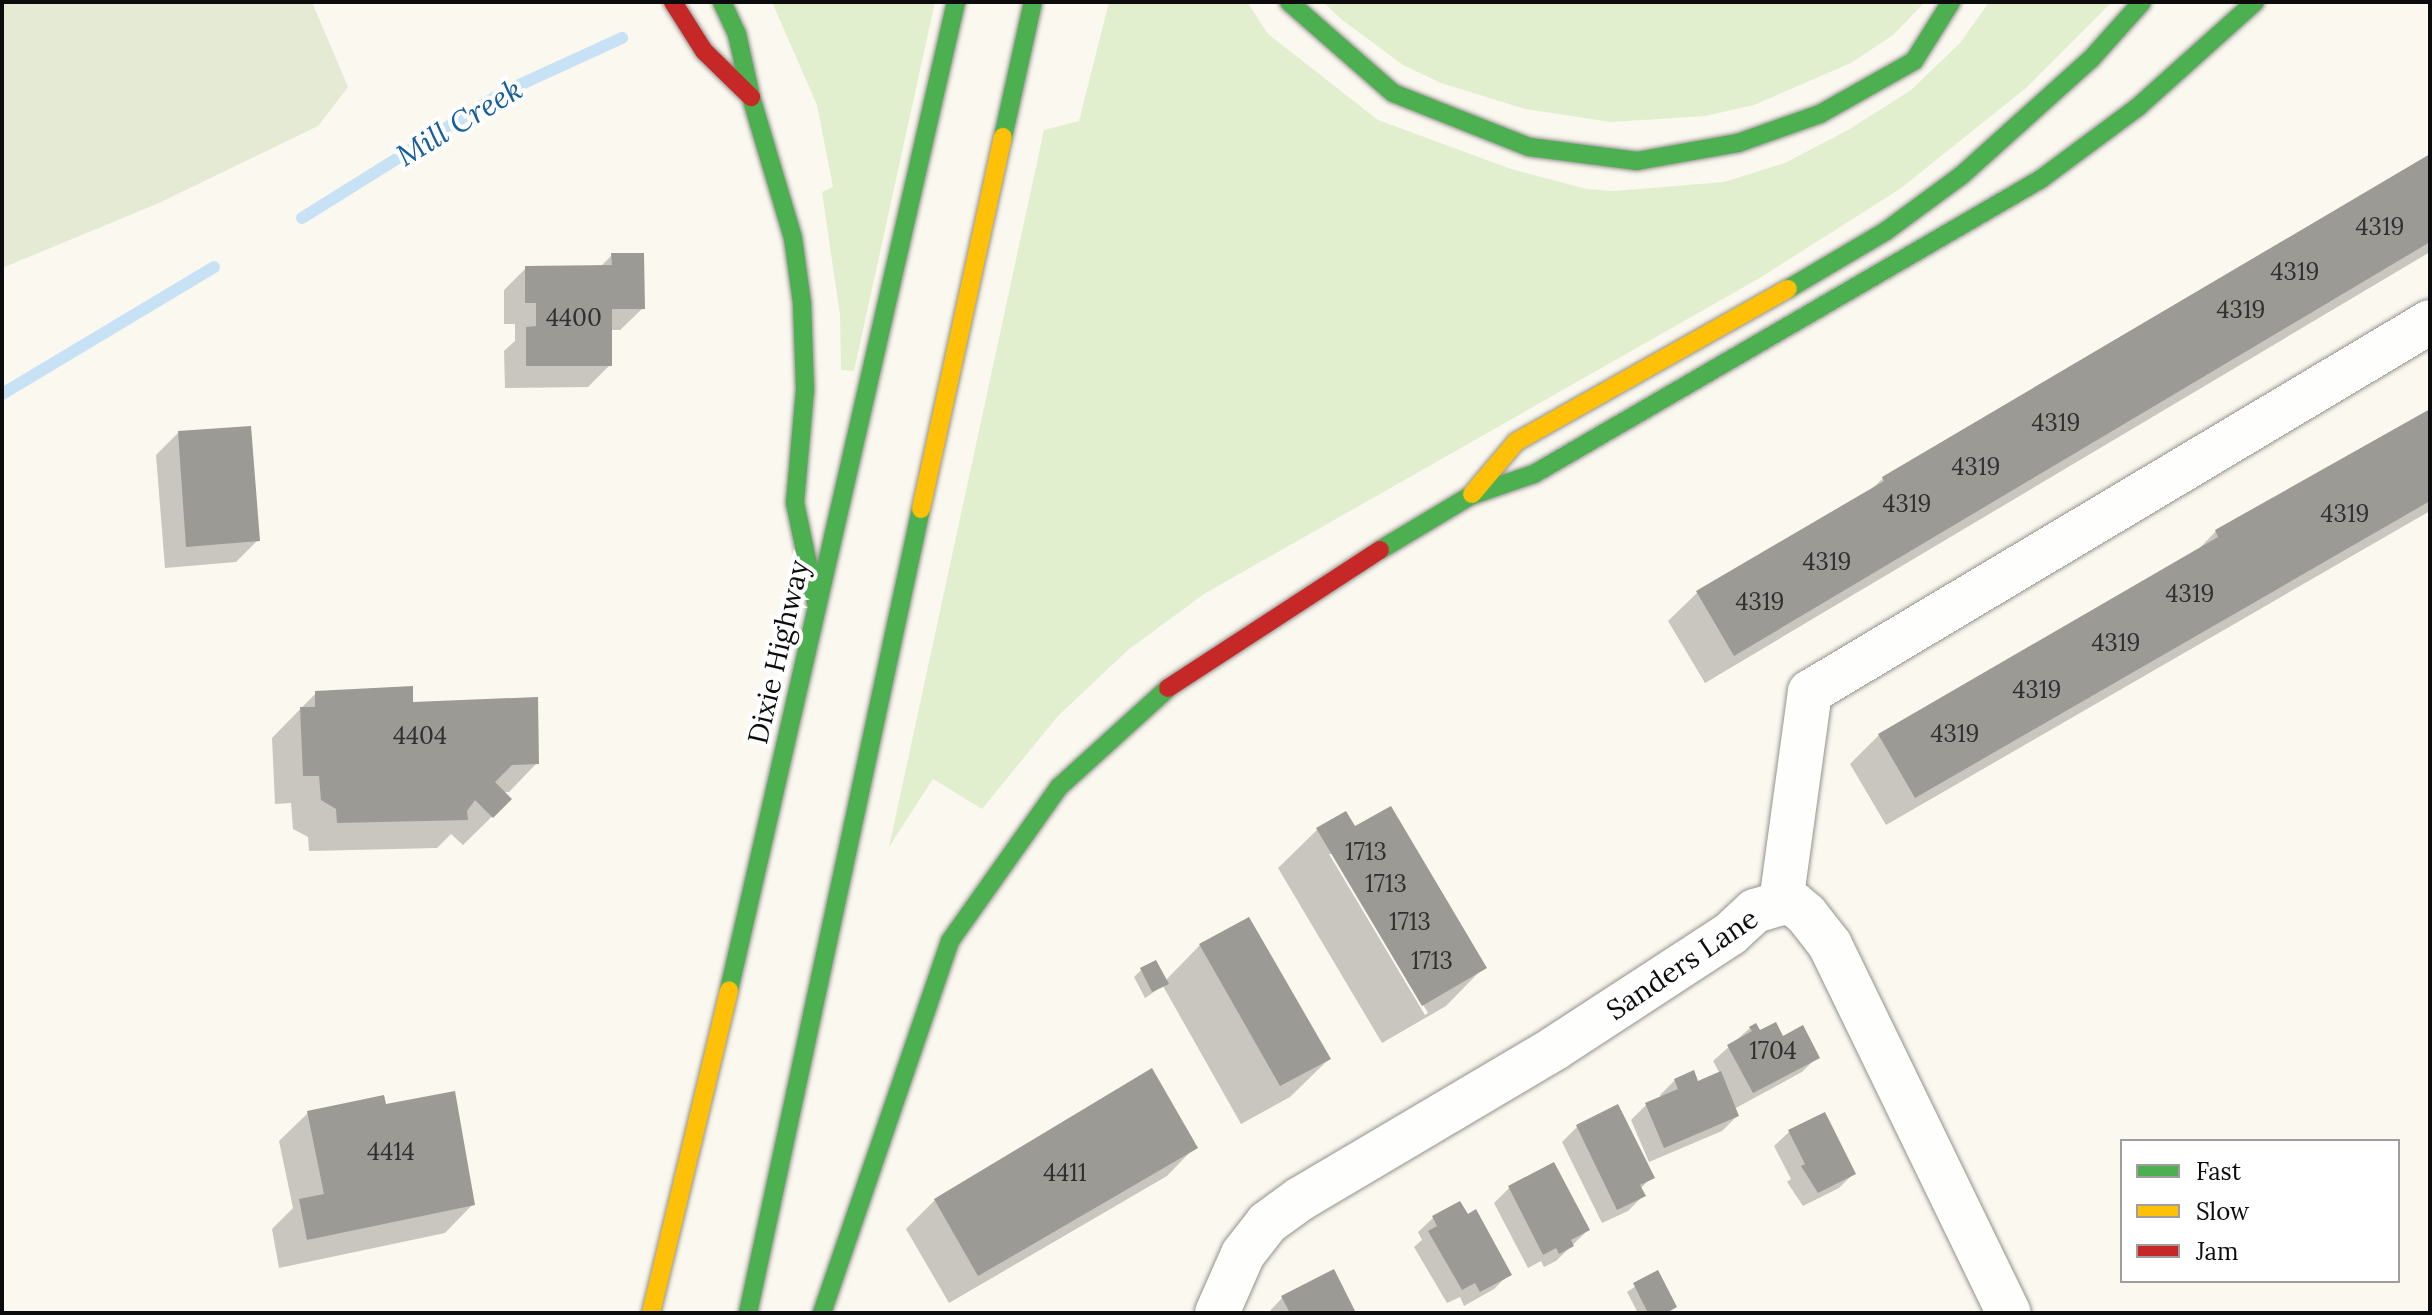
<!DOCTYPE html>
<style>
body{margin:0}
#map{position:relative;width:2432px;height:1315px;overflow:hidden;background:#faf8ef;font-family:Lora,serif}
div>[style]{position:absolute}
.green>*{inset:0;background:#e2efcf}
.cemetery>*{inset:0;background:#e5ead4}
.shadow>*{inset:0;background:#0003}
.stream>*{height:12px;margin:-6px;padding:0 6px;transform-origin:6px;border-radius:6px;background:#c6e2f4}
.building>*{inset:0;background:#9c9a95}
.roads{filter:drop-shadow(0 0 2px #93928e) drop-shadow(0 0 2px #93928e)}
.street>*{height:44px;margin:-22px;padding:0 22px;transform-origin:22px;border-radius:22px;background:#fefefd}
.fast>*{height:18px;margin:-9px;padding:0 9px;transform-origin:9px;border-radius:9px;background:#4caf50}
.slow>*{height:18px;margin:-9px;padding:0 9px;transform-origin:9px;border-radius:9px;background:#ffc107}
.jam>*{height:18px;margin:-9px;padding:0 9px;transform-origin:9px;border-radius:9px;background:#c62828}
span{translate:-50% -50%;white-space:nowrap;text-align:center;line-height:1.15;-webkit-text-stroke:8px #fff;paint-order:stroke}
.number-label{font-size:24px;color:#30302e}
.number-label span{-webkit-text-stroke-width:0}
.street-label{font-size:28px;color:#0c0c0c}
.water-label{font-size:30px;color:#165e9c;font-style:italic}
.frame{position:absolute;inset:0;border:4px solid #0c0c0c;pointer-events:none}
.legend{position:absolute;left:2120px;top:1139px;width:280px;height:144px;box-sizing:border-box;background:#fff;border:2px solid #9e9e9e;margin:0;padding:10px 14px;list-style:none;font-size:24px;color:#0c0c0c}
.legend li{display:flex;align-items:center;gap:16px;height:40px}
.legend b{width:40px;border:2px solid #9e9e9e}
</style>
<div id="map">
<div class="green">
<div style="clip-path:polygon(772px 2px,935px 2px,854px 371px,841px 370px,840px 315px,822px 192px,833px 187px,817px 105px)"></div>
<div style="clip-path:polygon(1109px 2px,1247px 2px,1268px 34px,1378px 120px,1511px 169px,1587px 189px,1614px 191px,1724px 182px,1785px 163px,1848px 130px,1911px 90px,1960px 43px,1989px 2px,2112px 2px,2026px 88px,1900px 189px,1758px 279px,1204px 594px,1128px 650px,1058px 716px,982px 809px,933px 779px,889px 847px,1044px 130px,1079px 121px)"></div>
<div style="clip-path:polygon(1323px 2px,1925px 2px,1893px 35px,1851px 63px,1754px 105px,1705px 116px,1611px 122px,1525px 109px,1441px 83px,1403px 65px,1341px 19px)"></div>
</div>
<div class="cemetery">
<div style="clip-path:polygon(2px 2px,312px 2px,348px 87px,318px 126px,159px 203px,2px 268px)"></div>
</div>
<div class="shadow">
<div style="clip-path:polygon(2430px 160px,2430px 252px,1705px 683px,1668px 621px,1697px 593px,1870px 491px,1883px 478px)"></div>
<div style="clip-path:polygon(612px 255px,643px 308px,620px 330px,610px 330px,610px 365px,588px 387px,505px 388px,504px 351px,515px 341px,515px 324px,504px 324px,504px 290px,526px 268px,600px 267px)"></div>
<div style="clip-path:polygon(2430px 411px,2430px 511px,1886px 825px,1850px 764px,1879px 735px,2194px 554px,2216px 531px)"></div>
<div style="clip-path:polygon(178px 433px,258px 540px,236px 562px,165px 568px,156px 455px)"></div>
<div style="clip-path:polygon(316px 693px,411px 704px,537px 763px,509px 792px,503px 792px,510px 799px,463px 845px,451px 834px,437px 848px,309px 851px,308px 837px,293px 829px,291px 803px,275px 804px,272px 738px)"></div>
<div style="clip-path:polygon(evenodd,1345px 814px,1355px 829px,1484px 967px,1446px 1006px,1382px 1043px,1278px 868px,1317px 830px,1345px 814px,1329px 854px,1334px 854px,1428px 1013px,1425px 1015px,1329px 854px)"></div>
<div style="clip-path:polygon(1200px 945px,1329px 1059px,1290px 1097px,1241px 1124px,1163px 986px,1145px 998px,1134px 977px,1141px 970px,1165px 981px)"></div>
<div style="clip-path:polygon(1750px 1028px,1782px 1038px,1817px 1057px,1802px 1072px,1734px 1109px,1737px 1116px,1722px 1131px,1649px 1162px,1631px 1120px,1646px 1105px,1661px 1099px,1660px 1095px,1675px 1080px,1697px 1084px,1720px 1074px,1713px 1061px)"></div>
<div style="clip-path:polygon(384px 1106px,473px 1204px,445px 1233px,279px 1268px,272px 1229px,293px 1208px,279px 1141px,308px 1113px)"></div>
<div style="clip-path:polygon(1824px 1114px,1854px 1173px,1839px 1188px,1803px 1206px,1787px 1182px,1791px 1179px,1774px 1146px,1789px 1132px)"></div>
<div style="clip-path:polygon(1577px 1127px,1652px 1177px,1640px 1189px,1643px 1196px,1628px 1211px,1602px 1223px,1562px 1142px)"></div>
<div style="clip-path:polygon(1195px 1147px,1167px 1176px,949px 1303px,906px 1229px,935px 1200px)"></div>
<div style="clip-path:polygon(1554px 1165px,1588px 1230px,1556px 1261px,1544px 1267px,1541px 1261px,1528px 1268px,1494px 1203px,1509px 1188px)"></div>
<div style="clip-path:polygon(1460px 1204px,1509px 1274px,1494px 1289px,1464px 1306px,1460px 1297px,1447px 1303px,1414px 1247px,1422px 1240px,1418px 1232px,1433px 1218px)"></div>
<div style="clip-path:polygon(1657px 1272px,1675px 1307px,1668px 1313px,1638px 1313px,1627px 1292px)"></div>
<div style="clip-path:polygon(1282px 1298px,1354px 1313px,1268px 1313px)"></div>
</div>
<div class="stream">
<div style="left:302px;top:218px;width:238px;rotate:-32deg"></div>
<div style="left:504px;top:92px;width:130px;rotate:-24.6deg"></div>
<div style="left:2px;top:394px;width:247px;rotate:-30.9deg"></div>
</div>
<div class="building">
<div style="clip-path:polygon(2430px 154px,2430px 242px,1734px 656px,1696px 591px,1884px 481px,1882px 477px)"></div>
<div style="clip-path:polygon(611px 253px,644px 253px,645px 309px,612px 309px,612px 366px,526px 366px,526px 327px,536px 326px,536px 303px,525px 303px,525px 266px,612px 265px)"></div>
<div style="clip-path:polygon(2430px 409px,2430px 501px,1915px 798px,1878px 734px,2218px 537px,2215px 530px)"></div>
<div style="clip-path:polygon(251px 426px,260px 541px,186px 547px,178px 431px)"></div>
<div style="clip-path:polygon(413px 686px,413px 702px,538px 697px,539px 764px,512px 765px,495px 782px,512px 799px,493px 818px,475px 800px,467px 811px,468px 820px,337px 823px,336px 809px,321px 800px,319px 776px,303px 776px,300px 707px,315px 707px,315px 691px)"></div>
<div style="clip-path:polygon(1391px 806px,1487px 968px,1422px 1006px,1316px 828px,1346px 811px,1355px 826px)"></div>
<div style="clip-path:polygon(1249px 917px,1331px 1059px,1280px 1086px,1199px 944px)"></div>
<div style="clip-path:polygon(1156px 960px,1169px 984px,1152px 992px,1140px 968px)"></div>
<div style="clip-path:polygon(1776px 1022px,1783px 1036px,1803px 1025px,1820px 1058px,1753px 1093px,1727px 1045px,1752px 1031px,1749px 1027px,1756px 1023px,1760px 1030px)"></div>
<div style="clip-path:polygon(1152px 1068px,1198px 1148px,978px 1276px,934px 1199px)"></div>
<div style="clip-path:polygon(1694px 1070px,1698px 1081px,1721px 1071px,1739px 1116px,1664px 1148px,1645px 1103px,1678px 1089px,1674px 1079px)"></div>
<div style="clip-path:polygon(455px 1091px,475px 1205px,307px 1240px,299px 1199px,324px 1194px,307px 1111px,384px 1095px,386px 1104px)"></div>
<div style="clip-path:polygon(1618px 1104px,1655px 1178px,1640px 1185px,1646px 1196px,1617px 1210px,1576px 1125px)"></div>
<div style="clip-path:polygon(1825px 1112px,1856px 1174px,1818px 1193px,1801px 1166px,1805px 1164px,1788px 1130px)"></div>
<div style="clip-path:polygon(1554px 1162px,1590px 1230px,1571px 1240px,1574px 1246px,1559px 1254px,1556px 1248px,1543px 1255px,1508px 1186px)"></div>
<div style="clip-path:polygon(1460px 1201px,1468px 1214px,1476px 1209px,1512px 1275px,1480px 1292px,1475px 1283px,1462px 1290px,1428px 1231px,1437px 1226px,1432px 1216px)"></div>
<div style="clip-path:polygon(1334px 1269px,1356px 1313px,1290px 1313px,1281px 1296px)"></div>
<div style="clip-path:polygon(1658px 1270px,1677px 1307px,1666px 1313px,1648px 1313px,1633px 1283px)"></div>
</div>
<div class="roads">
<div class="street">
<div style="left:1781px;top:903px;width:213px;rotate:-82.2deg"></div>
<div style="left:1810px;top:692px;width:722px;rotate:-30.83deg"></div>
<div style="left:1217px;top:1313px;width:64px;rotate:-66.2deg"></div>
<div style="left:1243px;top:1254px;width:39px;rotate:-52deg"></div>
<div style="left:1267px;top:1223px;width:41px;rotate:-36deg"></div>
<div style="left:1300px;top:1199px;width:296px;rotate:-30.6deg"></div>
<div style="left:1555px;top:1048px;width:209px;rotate:-33.1deg"></div>
<div style="left:1730px;top:934px;width:34px;rotate:-43deg"></div>
<div style="left:1755px;top:911px;width:27px;rotate:-17deg"></div>
<div style="left:1781px;top:903px;width:13px;rotate:4deg"></div>
<div style="left:1794px;top:904px;width:16px;rotate:40deg"></div>
<div style="left:1806px;top:914px;width:39px;rotate:52deg"></div>
<div style="left:1830px;top:945px;width:409px;rotate:64.1deg"></div>
</div>
<div class="fast">
<div style="left:722px;top:2px;width:35px;rotate:65deg"></div>
<div style="left:737px;top:34px;width:65px;rotate:77.5deg"></div>
<div style="left:751px;top:97px;width:147px;rotate:73.4deg"></div>
<div style="left:793px;top:238px;width:66px;rotate:82.1deg"></div>
<div style="left:802px;top:303px;width:87px;rotate:88deg"></div>
<div style="left:805px;top:390px;width:113px;rotate:95.1deg"></div>
<div style="left:795px;top:503px;width:106px;rotate:78.1deg"></div>
<div style="left:1289px;top:2px;width:138px;rotate:41.2deg"></div>
<div style="left:1393px;top:93px;width:146px;rotate:21.7deg"></div>
<div style="left:1529px;top:147px;width:109px;rotate:7.4deg"></div>
<div style="left:1637px;top:161px;width:103px;rotate:-10.1deg"></div>
<div style="left:1738px;top:143px;width:87px;rotate:-19.5deg"></div>
<div style="left:1820px;top:114px;width:108px;rotate:-29.4deg"></div>
<div style="left:1914px;top:61px;width:70px;rotate:-57.9deg"></div>
<div style="left:1003px;top:137px;width:138px;rotate:-77.5deg"></div>
<div style="left:1788px;top:289px;width:114px;rotate:-30.6deg"></div>
<div style="left:1886px;top:231px;width:94px;rotate:-36.4deg"></div>
<div style="left:1962px;top:175px;width:173px;rotate:-42deg"></div>
<div style="left:2091px;top:59px;width:76px;rotate:-48.2deg"></div>
<div style="left:1380px;top:550px;width:105px;rotate:-31deg"></div>
<div style="left:1470px;top:496px;width:68px;rotate:-19deg"></div>
<div style="left:1534px;top:474px;width:587px;rotate:-30.19deg"></div>
<div style="left:2041px;top:179px;width:121px;rotate:-36.6deg"></div>
<div style="left:2138px;top:107px;width:157px;rotate:-41.9deg"></div>
<div style="left:729px;top:990px;width:1014px;rotate:-77.06deg"></div>
<div style="left:748px;top:1313px;width:822px;rotate:-77.86deg"></div>
<div style="left:822px;top:1313px;width:393px;rotate:-71deg"></div>
<div style="left:950px;top:941px;width:189px;rotate:-54.7deg"></div>
<div style="left:1059px;top:787px;width:147px;rotate:-42.2deg"></div>
</div>
<div class="slow">
<div style="left:1472px;top:494px;width:68px;rotate:-49.8deg"></div>
<div style="left:1516px;top:442px;width:312px;rotate:-29.4deg"></div>
<div style="left:921px;top:509px;width:381px;rotate:-77.6deg"></div>
<div style="left:651px;top:1313px;width:332px;rotate:-76.4deg"></div>
</div>
<div class="jam">
<div style="left:673px;top:2px;width:58px;rotate:57.7deg"></div>
<div style="left:704px;top:51px;width:66px;rotate:44.4deg"></div>
<div style="left:1168px;top:688px;width:253px;rotate:-33.1deg"></div>
</div>
</div>
<div class="number-label">
<span style="left:2380px;top:227px">4319</span>
<span style="left:2295px;top:272px">4319</span>
<span style="left:2241px;top:310px">4319</span>
<span style="left:574px;top:318px">4400</span>
<span style="left:2056px;top:423px">4319</span>
<span style="left:1976px;top:467px">4319</span>
<span style="left:1907px;top:504px">4319</span>
<span style="left:2345px;top:514px">4319</span>
<span style="left:1827px;top:562px">4319</span>
<span style="left:2190px;top:594px">4319</span>
<span style="left:1760px;top:602px">4319</span>
<span style="left:2116px;top:643px">4319</span>
<span style="left:2037px;top:690px">4319</span>
<span style="left:1955px;top:734px">4319</span>
<span style="left:420px;top:736px">4404</span>
<span style="left:1366px;top:852px">1713</span>
<span style="left:1386px;top:884px">1713</span>
<span style="left:1410px;top:922px">1713</span>
<span style="left:1432px;top:961px">1713</span>
<span style="left:1773px;top:1051px">1704</span>
<span style="left:391px;top:1152px">4414</span>
<span style="left:1065px;top:1173px">4411</span>
</div>
<div class="street-label">
<span style="left:778px;top:652px;rotate:-77deg">Dixie Highway</span>
<span style="left:1682px;top:964px;rotate:-34deg">Sanders Lane</span>
</div>
<div class="water-label">
<span style="left:459px;top:122px;rotate:-31deg">Mill Creek</span>
</div>
<div class="frame"></div>
<ul class="legend">
<li><b style="height:10px;background:#4caf50"></b>Fast</li>
<li><b style="height:10px;background:#ffc107"></b>Slow</li>
<li><b style="height:10px;background:#c62828"></b>Jam</li>
</ul>
</div>
